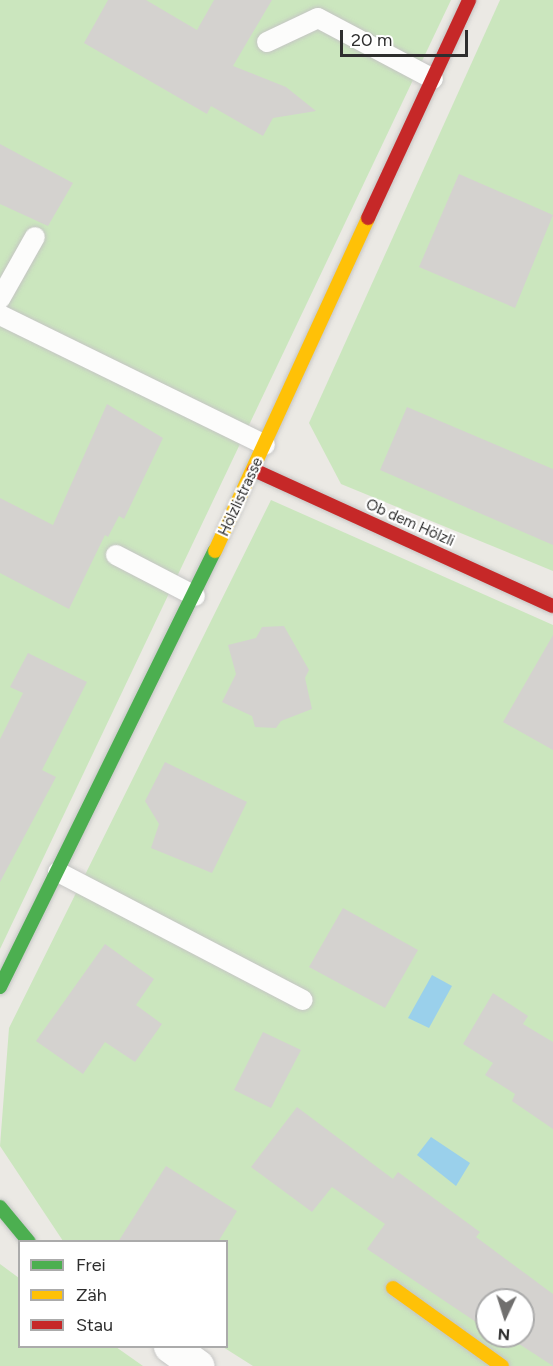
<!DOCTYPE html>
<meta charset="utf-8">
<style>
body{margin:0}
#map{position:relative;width:553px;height:1366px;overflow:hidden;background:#ebe9e4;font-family:Figtree,sans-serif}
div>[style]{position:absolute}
.green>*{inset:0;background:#cbe6be}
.water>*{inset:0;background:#9ad0eb}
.building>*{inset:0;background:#d4d2cf}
.roads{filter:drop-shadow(0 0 2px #c5c5c4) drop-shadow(0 0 2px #c5c5c4)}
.lane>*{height:20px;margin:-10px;padding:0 10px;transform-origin:10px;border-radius:10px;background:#fcfcfb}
.street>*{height:33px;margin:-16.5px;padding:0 16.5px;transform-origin:16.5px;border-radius:16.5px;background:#fcfcfb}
.fast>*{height:14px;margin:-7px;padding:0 7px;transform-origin:7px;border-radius:7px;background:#4caf50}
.slow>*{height:14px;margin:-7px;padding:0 7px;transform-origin:7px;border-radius:7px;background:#ffc107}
.jam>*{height:14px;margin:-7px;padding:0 7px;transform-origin:7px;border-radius:7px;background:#c62828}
span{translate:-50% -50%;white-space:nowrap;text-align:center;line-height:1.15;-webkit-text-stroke:4.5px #fff;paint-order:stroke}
.street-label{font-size:15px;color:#2e2e2e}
.legend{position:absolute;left:18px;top:1240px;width:210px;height:108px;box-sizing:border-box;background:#fff;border:2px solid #ababab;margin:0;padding:8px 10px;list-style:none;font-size:18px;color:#2e2e2e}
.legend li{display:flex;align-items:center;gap:12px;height:30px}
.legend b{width:30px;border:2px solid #ababab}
.north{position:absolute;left:475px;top:1288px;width:60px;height:60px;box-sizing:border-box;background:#fff;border:2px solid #ababab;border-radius:50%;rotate:184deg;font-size:16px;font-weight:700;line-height:24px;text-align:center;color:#2e2e2e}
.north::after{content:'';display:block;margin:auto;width:21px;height:27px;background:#706f6e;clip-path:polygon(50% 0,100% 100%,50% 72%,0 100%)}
.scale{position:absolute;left:340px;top:30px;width:128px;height:27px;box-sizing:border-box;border:3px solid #2e2e2e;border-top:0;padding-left:8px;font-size:18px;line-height:21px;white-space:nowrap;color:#2e2e2e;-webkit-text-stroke:4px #fff;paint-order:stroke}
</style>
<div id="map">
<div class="green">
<div style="clip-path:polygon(0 0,451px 0,0 949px)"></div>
<div style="clip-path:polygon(500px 0,553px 0,553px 571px,341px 484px,309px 423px)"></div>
<div style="clip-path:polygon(evenodd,271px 500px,553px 625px,553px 1366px,253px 1366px,223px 1347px,226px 1346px,226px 1242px,63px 1241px,0 1146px,9px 1028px,271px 500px,487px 1300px,523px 1300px,523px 1336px,487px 1336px,487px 1300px)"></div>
<div style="clip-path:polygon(0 1264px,19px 1278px,20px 1346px,116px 1347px,143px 1366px,0 1366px)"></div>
</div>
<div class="water">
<div style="clip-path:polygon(432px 975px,452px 986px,429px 1028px,408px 1018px)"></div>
<div style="clip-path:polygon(431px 1137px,470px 1163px,456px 1186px,417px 1155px)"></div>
</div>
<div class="building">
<div style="clip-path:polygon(108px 0,146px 0,197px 30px,214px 0,272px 0,233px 66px,286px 87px,316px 111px,273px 118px,263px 136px,211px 106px,207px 114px,84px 43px)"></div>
<div style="clip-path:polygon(0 144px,73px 183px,48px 226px,0 204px)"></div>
<div style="clip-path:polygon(459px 174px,553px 215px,515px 308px,419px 267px)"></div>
<div style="clip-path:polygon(107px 404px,163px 438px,124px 519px,119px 516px,108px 537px,105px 535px,69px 609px,0 573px,0 498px,53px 525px)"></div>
<div style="clip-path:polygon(407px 407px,553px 469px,553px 545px,380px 470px)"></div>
<div style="clip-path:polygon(284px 626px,309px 670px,305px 678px,312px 709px,281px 721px,276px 728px,255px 727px,252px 716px,222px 702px,236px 674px,228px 645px,256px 638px,262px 627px)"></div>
<div style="clip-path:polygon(553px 635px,553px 750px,503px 722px)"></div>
<div style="clip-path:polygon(28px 653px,87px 682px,42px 770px,56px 777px,0 882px,0 739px,23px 693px,10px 687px)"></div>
<div style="clip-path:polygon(165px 762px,247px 802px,212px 873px,151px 848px,159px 824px,145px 801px)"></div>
<div style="clip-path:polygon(343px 908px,418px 950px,385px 1008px,309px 967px)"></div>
<div style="clip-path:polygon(105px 944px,154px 979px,136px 1005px,162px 1024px,135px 1062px,105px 1042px,83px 1074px,36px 1041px)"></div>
<div style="clip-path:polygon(493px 993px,528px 1016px,523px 1024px,553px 1042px,553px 1129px,512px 1101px,515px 1094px,485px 1075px,493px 1063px,463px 1044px)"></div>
<div style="clip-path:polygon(263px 1032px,301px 1050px,271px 1108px,234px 1090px)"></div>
<div style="clip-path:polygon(297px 1107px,393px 1179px,398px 1172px,480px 1232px,476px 1237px,553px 1294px,553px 1366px,507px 1336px,523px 1336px,523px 1300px,487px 1300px,485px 1328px,367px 1249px,385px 1224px,332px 1187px,312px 1212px,251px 1167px)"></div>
<div style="clip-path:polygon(166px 1166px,237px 1211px,218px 1242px,118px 1242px)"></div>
</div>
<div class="roads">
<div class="lane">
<div style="left:267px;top:42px;width:56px;rotate:-25.2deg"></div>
<div style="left:318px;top:18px;width:130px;rotate:27.9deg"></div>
<div style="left:0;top:299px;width:71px;rotate:-60.6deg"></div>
<div style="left:0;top:315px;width:295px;rotate:26.1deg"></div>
<div style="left:116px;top:555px;width:89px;rotate:27.4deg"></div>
<div style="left:58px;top:872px;width:276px;rotate:27.6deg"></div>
</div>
<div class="street">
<div style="left:170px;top:1346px;width:34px;rotate:36deg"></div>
</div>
<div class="fast">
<div style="left:0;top:987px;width:486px;rotate:-63.8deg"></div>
<div style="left:0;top:1207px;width:45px;rotate:50.4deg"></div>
</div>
<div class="slow">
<div style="left:215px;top:551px;width:366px;rotate:-65.3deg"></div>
<div style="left:393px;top:1288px;width:134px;rotate:35.6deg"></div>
</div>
<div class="jam">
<div style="left:368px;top:218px;width:240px;rotate:-65.1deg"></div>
<div style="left:254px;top:470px;width:328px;rotate:24.5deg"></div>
</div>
</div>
<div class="street-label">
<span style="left:241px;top:497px;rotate:-65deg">Hölzlistrasse</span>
<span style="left:410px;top:523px;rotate:24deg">Ob dem Hölzli</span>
</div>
<ul class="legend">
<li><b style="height:8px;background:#4caf50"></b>Frei</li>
<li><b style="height:8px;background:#ffc107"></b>Zäh</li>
<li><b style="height:8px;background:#c62828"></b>Stau</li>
</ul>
<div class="north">N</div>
<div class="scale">20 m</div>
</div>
